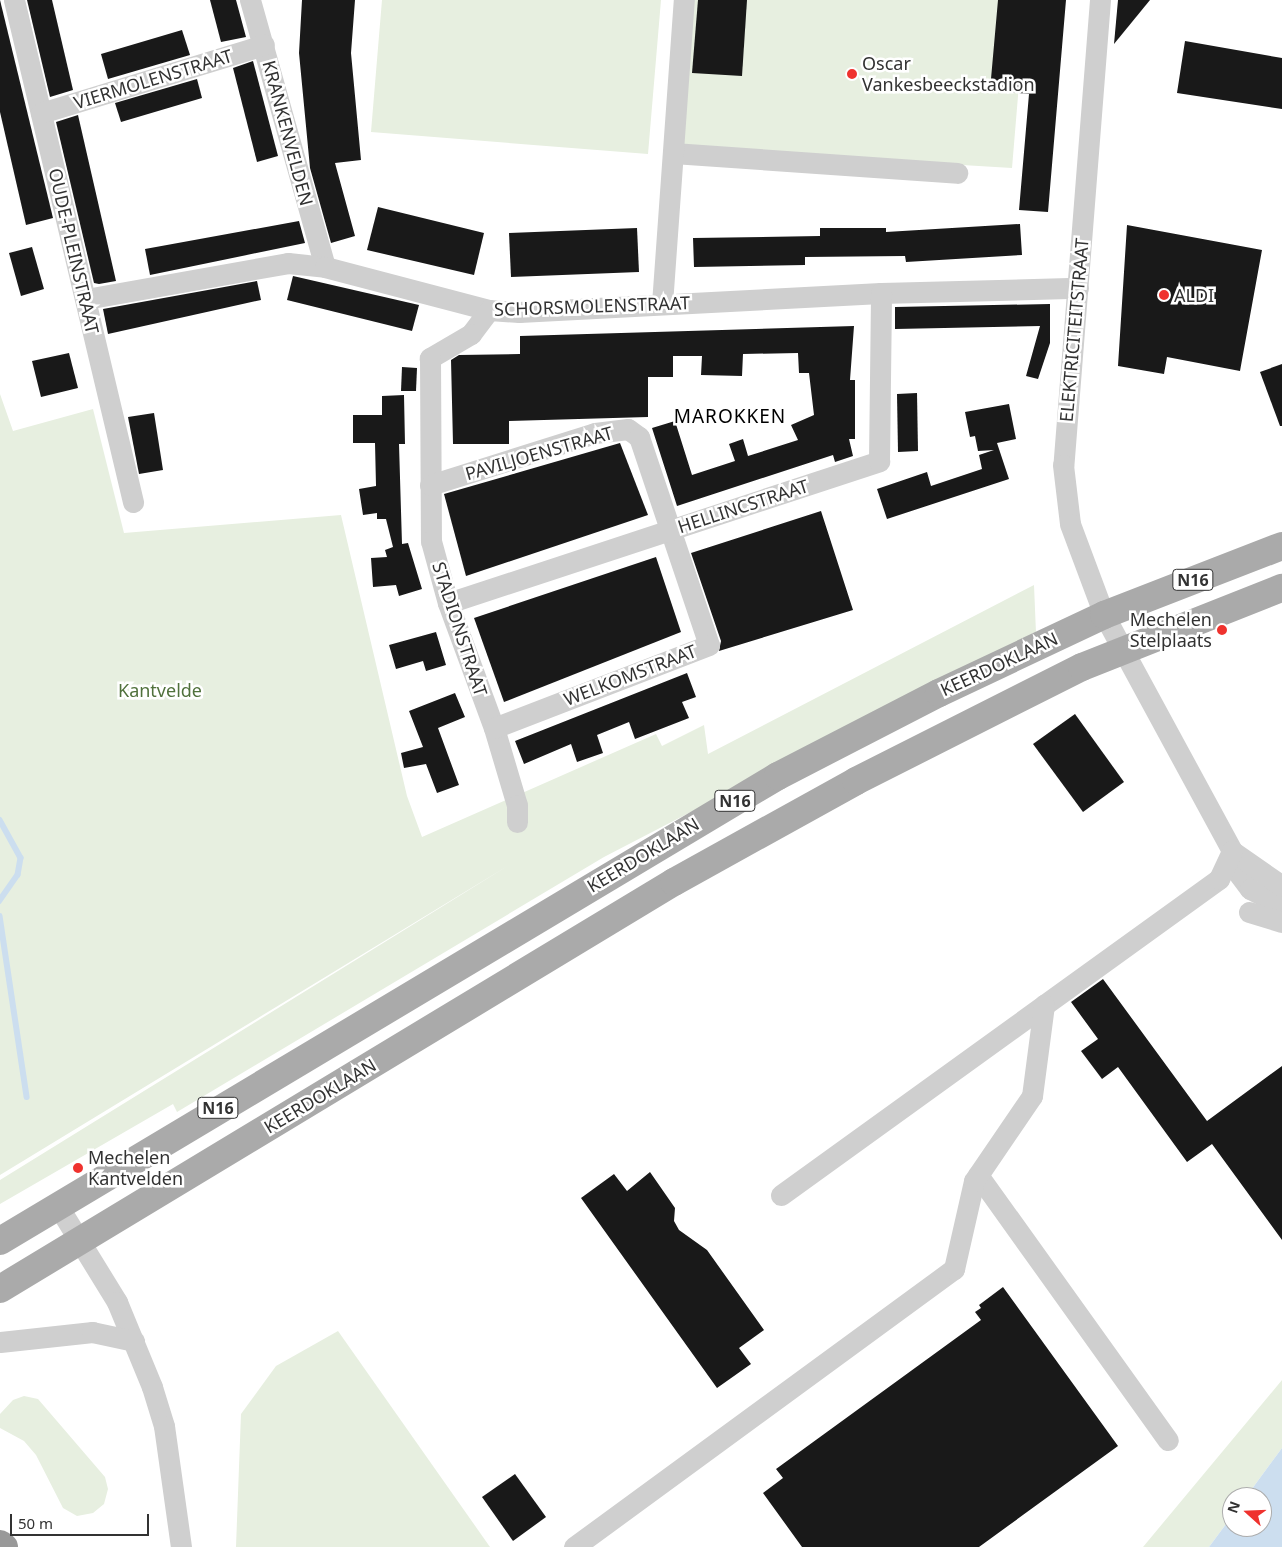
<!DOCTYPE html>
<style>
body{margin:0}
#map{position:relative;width:1282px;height:1547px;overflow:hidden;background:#fff;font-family:"Noto Sans",sans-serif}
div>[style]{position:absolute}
.green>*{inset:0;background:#e7efe0}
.water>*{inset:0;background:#ccdeef}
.stream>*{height:5.5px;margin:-2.75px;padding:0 2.75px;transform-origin:2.75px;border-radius:2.75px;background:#ccdeef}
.building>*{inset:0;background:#191919}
.minor>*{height:21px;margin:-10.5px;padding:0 10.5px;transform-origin:10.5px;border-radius:10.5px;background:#cfcfcf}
.major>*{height:28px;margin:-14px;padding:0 14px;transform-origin:14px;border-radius:14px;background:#aaa}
.highway>*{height:28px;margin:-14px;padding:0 14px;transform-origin:14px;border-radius:14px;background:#999}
.dots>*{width:14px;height:14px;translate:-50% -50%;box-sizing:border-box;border:2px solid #fff;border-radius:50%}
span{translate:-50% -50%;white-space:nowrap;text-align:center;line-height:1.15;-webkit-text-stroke:5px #fff;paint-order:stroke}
.shield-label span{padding:1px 4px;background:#fff;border:1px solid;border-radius:4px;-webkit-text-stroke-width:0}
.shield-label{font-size:16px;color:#323232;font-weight:700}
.poi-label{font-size:18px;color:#323232}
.left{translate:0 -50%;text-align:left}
.right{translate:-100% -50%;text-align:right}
.street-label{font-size:18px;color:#323232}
.park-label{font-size:18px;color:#50713c}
.neighbourhood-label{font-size:19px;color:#000;letter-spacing:1px}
.north{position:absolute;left:1222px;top:1487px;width:50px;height:50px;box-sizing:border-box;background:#fff;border:1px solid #adadad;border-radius:50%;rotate:290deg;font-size:14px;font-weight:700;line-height:20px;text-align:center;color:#323232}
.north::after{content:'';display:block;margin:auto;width:18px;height:22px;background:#ef322e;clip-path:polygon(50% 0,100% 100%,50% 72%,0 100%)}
.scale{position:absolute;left:10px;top:1514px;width:139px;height:22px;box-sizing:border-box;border:2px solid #323232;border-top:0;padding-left:6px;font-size:15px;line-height:18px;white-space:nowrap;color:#323232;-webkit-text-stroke:4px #fff;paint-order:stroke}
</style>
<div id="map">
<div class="green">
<div style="clip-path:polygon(382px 0,661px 0,648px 154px,371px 132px)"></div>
<div style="clip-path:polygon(690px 0,1026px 0,1012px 168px,679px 148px)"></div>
<div style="clip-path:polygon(0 394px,13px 431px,93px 409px,124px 533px,341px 515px,407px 796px,422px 837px,656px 734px,662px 746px,704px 725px,708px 754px,1034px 585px,1036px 633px,604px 857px,177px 1112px,173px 1104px,0 1204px,0 1180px,511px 864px,0 1175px)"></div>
<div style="clip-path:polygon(338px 1331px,490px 1547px,236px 1547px,241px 1414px,276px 1366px)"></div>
<div style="clip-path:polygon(1282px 1380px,1282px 1448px,1246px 1497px,1232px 1497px,1232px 1516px,1209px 1547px,1143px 1547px)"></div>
<div style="clip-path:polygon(24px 1396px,38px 1399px,105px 1477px,108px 1489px,104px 1504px,93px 1513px,77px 1516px,63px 1508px,36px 1455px,24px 1441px,0 1428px,0 1414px,13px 1400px)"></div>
</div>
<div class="water">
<div style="clip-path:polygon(1282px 1448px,1282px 1547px,1209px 1547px,1232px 1516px,1232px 1527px,1262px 1527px,1262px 1497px,1246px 1497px)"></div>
</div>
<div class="stream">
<div style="left:0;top:820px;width:43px;rotate:61.1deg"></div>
<div style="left:21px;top:858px;width:17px;rotate:100deg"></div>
<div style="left:18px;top:875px;width:32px;rotate:125deg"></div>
<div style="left:0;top:916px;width:183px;rotate:81.5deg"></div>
</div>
<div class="building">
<div style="clip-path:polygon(0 0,53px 218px,26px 225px,0 112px)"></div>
<div style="clip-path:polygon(27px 0,52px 0,73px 90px,50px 97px)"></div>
<div style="clip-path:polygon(210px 0,236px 0,246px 37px,221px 42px)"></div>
<div style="clip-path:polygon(302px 0,355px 0,351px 53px,361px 160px,335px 163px,355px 236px,331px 243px,310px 168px,299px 53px)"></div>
<div style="clip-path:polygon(698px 0,747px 0,742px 76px,692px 73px)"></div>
<div style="clip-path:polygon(998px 0,1066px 0,1048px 212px,1019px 210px,1029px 94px,990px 90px)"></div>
<div style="clip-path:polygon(1118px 0,1150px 0,1114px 44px)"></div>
<div style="clip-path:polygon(182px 30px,190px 55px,108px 79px,101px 54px)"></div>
<div style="clip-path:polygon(1185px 41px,1282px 58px,1282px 109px,1177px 93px)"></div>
<div style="clip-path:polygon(253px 61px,278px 156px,257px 162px,233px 68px)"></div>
<div style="clip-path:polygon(197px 79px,202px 98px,121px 122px,115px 103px)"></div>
<div style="clip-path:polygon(78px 115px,116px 281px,99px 284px,94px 283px,56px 122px)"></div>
<div style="clip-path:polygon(378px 207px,484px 233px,474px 275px,367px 250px)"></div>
<div style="clip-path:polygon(299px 221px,305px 243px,150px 275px,145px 249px)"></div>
<div style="clip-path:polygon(1020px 224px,1022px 255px,906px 262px,905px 256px,805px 257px,805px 265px,694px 267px,693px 238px,820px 236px,820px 228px,886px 228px,886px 232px)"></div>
<div style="clip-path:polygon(1127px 225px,1262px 250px,1240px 371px,1167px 357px,1164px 374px,1118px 366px)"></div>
<div style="clip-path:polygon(637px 228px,639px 272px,511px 277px,509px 233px)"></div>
<div style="clip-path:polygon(32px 247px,44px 289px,21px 296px,9px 253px)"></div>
<div style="clip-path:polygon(293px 276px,419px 305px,412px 331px,287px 300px)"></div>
<div style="clip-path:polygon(257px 281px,261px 300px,108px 334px,103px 309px)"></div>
<div style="clip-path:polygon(1050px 304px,1050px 343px,1038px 379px,1026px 376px,1040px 326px,895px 329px,895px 307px)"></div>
<div style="clip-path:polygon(854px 326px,850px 380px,855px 380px,855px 439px,849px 439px,853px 456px,835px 462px,833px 455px,677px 506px,652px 428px,675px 421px,692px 475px,735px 461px,729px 444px,743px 439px,748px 456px,798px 440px,791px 425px,814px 415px,809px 373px,799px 373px,798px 353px,743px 354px,742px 376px,701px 375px,702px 356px,673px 356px,673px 377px,648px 377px,648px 417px,509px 421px,509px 444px,453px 444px,451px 360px,459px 355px,520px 354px,520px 336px)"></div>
<div style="clip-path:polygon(69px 353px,78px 388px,41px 397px,32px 361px)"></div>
<div style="clip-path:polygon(1282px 364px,1282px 426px,1280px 426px,1260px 372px)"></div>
<div style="clip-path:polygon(402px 367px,417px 368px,416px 391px,401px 391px)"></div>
<div style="clip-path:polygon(917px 393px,918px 451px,898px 452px,897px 394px)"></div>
<div style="clip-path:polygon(404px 395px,405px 444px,399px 444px,402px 544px,408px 543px,422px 589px,399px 596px,396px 585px,373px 587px,371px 558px,387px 557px,385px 550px,393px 547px,386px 519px,377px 519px,377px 513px,363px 515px,359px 489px,376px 486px,375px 443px,353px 443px,353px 415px,382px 415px,382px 396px)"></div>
<div style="clip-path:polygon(1009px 404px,1016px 439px,997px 443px,1009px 479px,887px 519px,877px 489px,927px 472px,931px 486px,982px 469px,979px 455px,994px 450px,978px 451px,975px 436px,970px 437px,965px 412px)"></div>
<div style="clip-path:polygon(154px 413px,163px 470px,139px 474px,128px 417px)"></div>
<div style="clip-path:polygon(620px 443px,648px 515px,466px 576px,444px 494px)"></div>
<div style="clip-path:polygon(821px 511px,853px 610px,719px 651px,721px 641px,691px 553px)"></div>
<div style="clip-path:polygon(656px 557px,681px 632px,504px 702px,474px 618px)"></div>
<div style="clip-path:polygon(436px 632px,446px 665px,426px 671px,423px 661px,396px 669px,389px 645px)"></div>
<div style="clip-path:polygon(687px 673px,696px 697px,682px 702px,689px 718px,635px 739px,629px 722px,597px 735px,603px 753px,577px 762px,571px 744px,524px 764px,515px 741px)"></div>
<div style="clip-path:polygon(455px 693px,465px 717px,438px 728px,459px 785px,437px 793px,426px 764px,404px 768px,401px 753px,423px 747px,409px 711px)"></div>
<div style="clip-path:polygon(1075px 714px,1124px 782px,1083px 812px,1033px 744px)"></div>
<div style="clip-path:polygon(1103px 979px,1207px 1121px,1282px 1066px,1282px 1240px,1212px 1144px,1187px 1162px,1118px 1067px,1102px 1079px,1081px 1051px,1098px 1039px,1071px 1002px)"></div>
<div style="clip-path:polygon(650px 1172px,675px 1208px,674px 1221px,679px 1230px,707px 1250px,764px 1330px,739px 1348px,751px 1364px,717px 1388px,581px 1198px,614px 1174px,627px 1191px)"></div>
<div style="clip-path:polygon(1003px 1287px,1118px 1446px,979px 1547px,802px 1547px,763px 1493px,783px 1478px,776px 1469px,981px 1320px,975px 1312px,981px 1308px,979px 1305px)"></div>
<div style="clip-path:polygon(515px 1474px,546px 1517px,513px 1541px,482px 1497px)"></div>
</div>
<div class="minor">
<div style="left:14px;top:0;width:516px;rotate:76.66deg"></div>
<div style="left:250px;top:0;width:277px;rotate:74.3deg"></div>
<div style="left:1100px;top:0;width:466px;rotate:94.5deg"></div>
<div style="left:1063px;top:465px;width:59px;rotate:83.2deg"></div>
<div style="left:1070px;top:524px;width:97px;rotate:69.5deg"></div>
<div style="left:1104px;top:615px;width:268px;rotate:61.5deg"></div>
<div style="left:1232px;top:851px;width:18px;rotate:81deg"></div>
<div style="left:1235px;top:869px;width:25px;rotate:53deg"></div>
<div style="left:1250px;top:889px;width:36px;rotate:27deg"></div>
<div style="left:41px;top:113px;width:233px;rotate:-17deg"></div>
<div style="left:673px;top:153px;width:285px;rotate:4deg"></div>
<div style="left:86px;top:299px;width:205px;rotate:-10.1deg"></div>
<div style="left:288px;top:263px;width:37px;rotate:6deg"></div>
<div style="left:325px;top:267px;width:170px;rotate:14.7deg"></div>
<div style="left:489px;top:310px;width:30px;rotate:4deg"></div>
<div style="left:519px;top:312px;width:362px;rotate:-3deg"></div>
<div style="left:881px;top:293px;width:197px;rotate:-1.5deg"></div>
<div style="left:662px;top:304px;width:305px;rotate:-85.9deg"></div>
<div style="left:489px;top:310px;width:30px;rotate:127deg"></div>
<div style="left:471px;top:334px;width:48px;rotate:149.7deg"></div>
<div style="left:430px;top:358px;width:183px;rotate:89.7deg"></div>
<div style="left:431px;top:541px;width:64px;rotate:74.7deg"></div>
<div style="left:448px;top:603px;width:133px;rotate:69.8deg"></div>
<div style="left:494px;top:728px;width:80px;rotate:73.4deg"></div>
<div style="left:517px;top:805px;width:17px;rotate:90deg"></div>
<div style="left:430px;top:485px;width:173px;rotate:-17.5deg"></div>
<div style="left:595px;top:433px;width:33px;rotate:-7deg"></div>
<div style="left:628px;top:429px;width:14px;rotate:36deg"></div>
<div style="left:639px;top:437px;width:219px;rotate:71.4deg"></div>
<div style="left:709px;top:645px;width:230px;rotate:158.9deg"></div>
<div style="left:448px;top:603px;width:454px;rotate:-18.2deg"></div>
<div style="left:879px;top:461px;width:168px;rotate:-89.3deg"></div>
<div style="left:1232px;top:851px;width:61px;rotate:35deg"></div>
<div style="left:1249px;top:912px;width:34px;rotate:17deg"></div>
<div style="left:978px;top:1175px;width:326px;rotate:54.4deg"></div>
<div style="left:781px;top:1195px;width:540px;rotate:-35.81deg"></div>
<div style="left:1219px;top:879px;width:31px;rotate:-65deg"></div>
<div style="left:58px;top:1206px;width:113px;rotate:58.4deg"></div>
<div style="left:117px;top:1302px;width:92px;rotate:67.6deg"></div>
<div style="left:152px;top:1387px;width:41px;rotate:72.9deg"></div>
<div style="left:164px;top:1426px;width:122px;rotate:82deg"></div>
<div style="left:0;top:1342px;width:93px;rotate:-6.2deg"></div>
<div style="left:92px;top:1332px;width:43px;rotate:12.1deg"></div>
<div style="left:574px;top:1547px;width:471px;rotate:-36.2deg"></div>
<div style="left:954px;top:1269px;width:90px;rotate:-77.2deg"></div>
<div style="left:974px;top:1181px;width:103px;rotate:-55.7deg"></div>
<div style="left:1032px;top:1096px;width:92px;rotate:-82.5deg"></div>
</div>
<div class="major">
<div style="left:0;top:1241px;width:906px;rotate:-30.87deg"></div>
<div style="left:778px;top:776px;width:181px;rotate:-27.3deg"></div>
<div style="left:939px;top:693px;width:183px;rotate:-25.3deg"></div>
<div style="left:1104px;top:615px;width:191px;rotate:-21.2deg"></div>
<div style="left:0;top:1289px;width:787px;rotate:-31.13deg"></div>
<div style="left:674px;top:882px;width:208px;rotate:-29deg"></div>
<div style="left:856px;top:781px;width:253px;rotate:-26.8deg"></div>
<div style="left:1082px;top:667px;width:215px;rotate:-21.6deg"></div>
</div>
<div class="highway">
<div style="left:0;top:1544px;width:5px;rotate:37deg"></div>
</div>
<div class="dots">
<div style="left:852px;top:74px;background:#ef322e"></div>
<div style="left:1164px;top:295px;background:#ef322e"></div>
<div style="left:1222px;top:630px;background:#ef322e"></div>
<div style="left:78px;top:1168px;background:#ef322e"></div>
</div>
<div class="shield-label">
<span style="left:1193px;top:580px">N16</span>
<span style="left:735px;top:801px">N16</span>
<span style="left:218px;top:1108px">N16</span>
</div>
<div class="poi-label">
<span class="left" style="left:862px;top:74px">Oscar<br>Vankesbeeckstadion</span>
<span class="left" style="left:1174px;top:295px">ALDI</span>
<span class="right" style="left:1212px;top:630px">Mechelen<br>Stelplaats</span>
<span class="left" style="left:88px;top:1168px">Mechelen<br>Kantvelden</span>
</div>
<div class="street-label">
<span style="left:153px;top:79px;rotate:-17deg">VIERMOLENSTRAAT</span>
<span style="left:288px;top:133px;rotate:75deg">KRANKENVELDEN</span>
<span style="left:74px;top:251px;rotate:77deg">OUDE-PLEINSTRAAT</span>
<span style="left:592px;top:306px;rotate:-2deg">SCHORSMOLENSTRAAT</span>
<span style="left:1074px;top:330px;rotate:-85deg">ELEKTRICITEITSTRAAT</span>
<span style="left:539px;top:453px;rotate:-16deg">PAVILJOENSTRAAT</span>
<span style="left:743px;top:506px;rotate:-18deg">HELLINCSTRAAT</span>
<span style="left:460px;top:629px;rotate:72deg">STADIONSTRAAT</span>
<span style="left:999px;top:664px;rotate:-25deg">KEERDOKLAAN</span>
<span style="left:630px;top:675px;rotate:-21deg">WELKOMSTRAAT</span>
<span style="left:643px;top:855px;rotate:-31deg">KEERDOKLAAN</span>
<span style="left:320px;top:1096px;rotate:-31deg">KEERDOKLAAN</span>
</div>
<div class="park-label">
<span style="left:160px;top:690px">Kantvelde</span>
</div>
<div class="neighbourhood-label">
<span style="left:730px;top:417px">MAROKKEN</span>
</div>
<div class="north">N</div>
<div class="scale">50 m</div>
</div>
